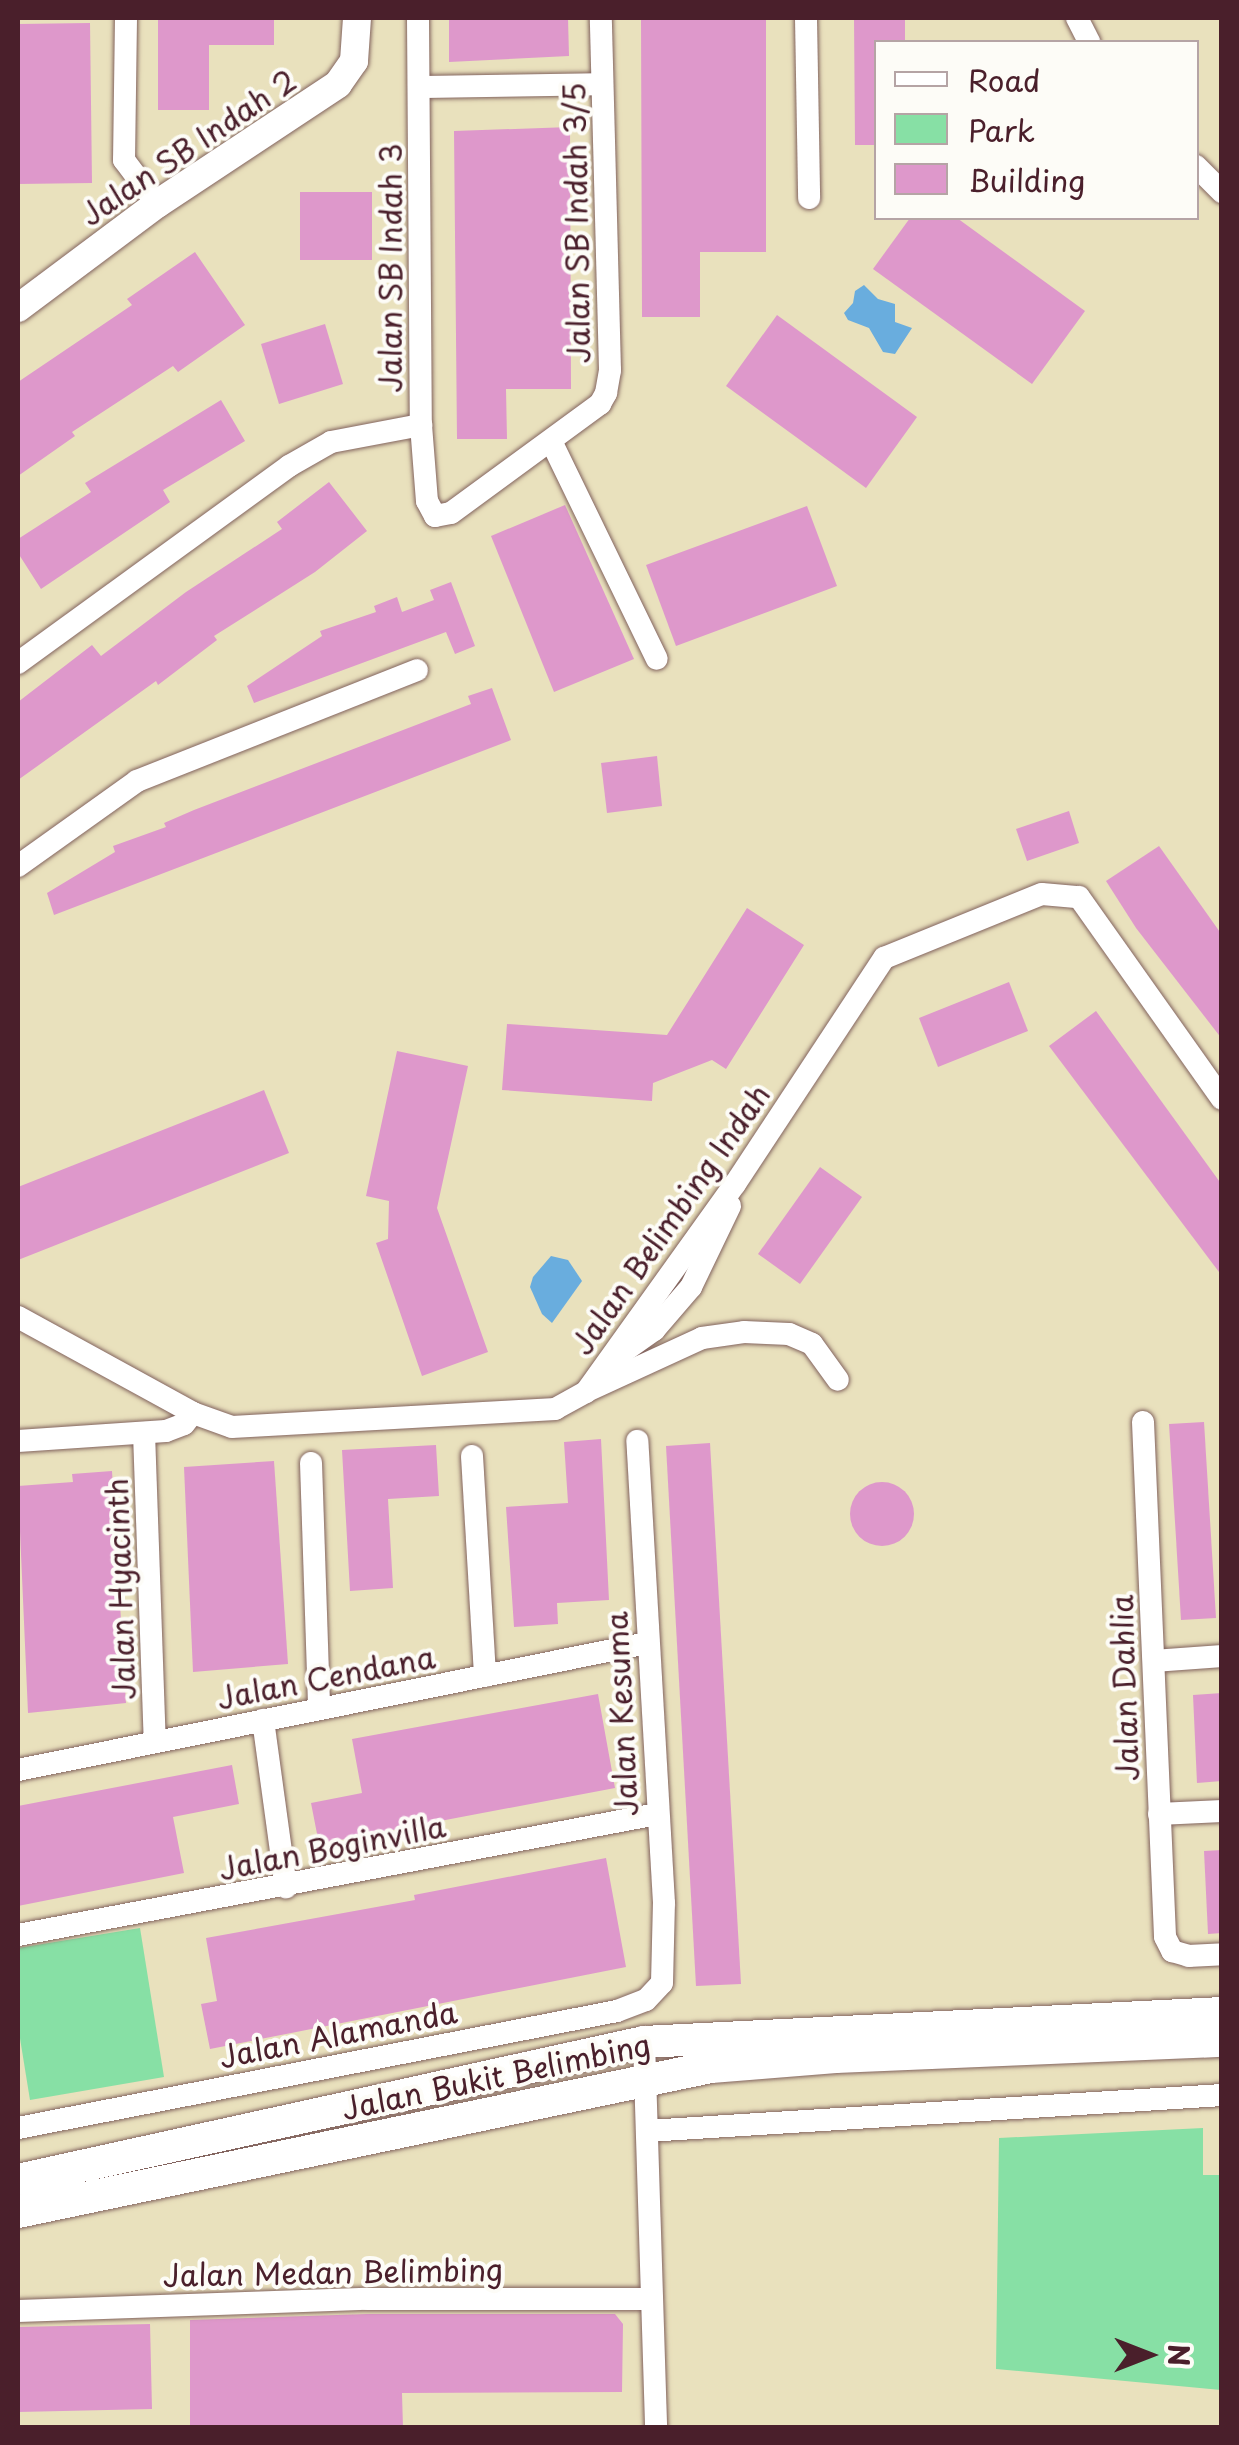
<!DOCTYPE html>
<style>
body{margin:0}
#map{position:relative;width:1239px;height:2445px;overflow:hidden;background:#e9e1bd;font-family:"Playpen Sans",sans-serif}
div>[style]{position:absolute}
.green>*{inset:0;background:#87e0a5}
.water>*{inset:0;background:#69adde}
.building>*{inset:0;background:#de98cb}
.round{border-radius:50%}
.roads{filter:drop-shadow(0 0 2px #82635e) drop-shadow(0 0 2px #82635e)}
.minor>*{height:22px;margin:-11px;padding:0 11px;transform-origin:11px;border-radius:11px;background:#fff}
.tertiary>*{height:28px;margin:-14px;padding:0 14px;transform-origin:14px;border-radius:14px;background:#fff}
.secondary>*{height:32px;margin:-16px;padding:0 16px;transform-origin:16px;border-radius:16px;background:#fff}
span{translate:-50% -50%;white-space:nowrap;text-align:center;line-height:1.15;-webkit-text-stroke:8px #fdfcf7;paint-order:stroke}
.street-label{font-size:30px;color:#4a1f2b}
.frame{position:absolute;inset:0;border:20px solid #4a1f2b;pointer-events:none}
.legend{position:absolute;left:874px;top:40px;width:325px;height:180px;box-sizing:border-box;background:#fdfcf7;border:2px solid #b5a4a5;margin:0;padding:12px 18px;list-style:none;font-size:30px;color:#4a1f2b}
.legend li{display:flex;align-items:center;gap:20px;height:50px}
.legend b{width:50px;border:2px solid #b5a4a5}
.north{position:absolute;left:1099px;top:2305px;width:100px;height:100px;-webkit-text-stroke:8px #fdfcf7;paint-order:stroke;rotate:90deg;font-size:28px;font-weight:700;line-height:40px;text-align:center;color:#4a1f2b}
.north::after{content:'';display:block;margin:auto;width:35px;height:45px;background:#4a1f2b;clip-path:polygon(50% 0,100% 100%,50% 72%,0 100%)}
</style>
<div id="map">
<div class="green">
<div style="clip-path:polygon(140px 1928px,164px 2077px,30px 2100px,18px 2026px,18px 1948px)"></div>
<div style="clip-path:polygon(1203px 2128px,1203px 2175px,1221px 2175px,1221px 2390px,996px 2369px,999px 2138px)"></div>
</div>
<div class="water">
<div style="clip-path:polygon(864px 285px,878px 299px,895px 304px,895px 322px,912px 328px,895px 354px,883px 352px,869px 328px,848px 320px,844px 313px,853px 303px,855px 291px)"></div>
<div style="clip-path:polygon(551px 1256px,568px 1260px,582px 1281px,552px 1323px,542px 1314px,530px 1287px,533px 1277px)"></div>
</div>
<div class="building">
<div style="clip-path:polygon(158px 18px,274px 18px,274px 45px,209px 45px,209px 110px,158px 110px)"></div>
<div style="clip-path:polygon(449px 18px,568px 18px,569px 56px,449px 62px)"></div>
<div style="clip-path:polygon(641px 18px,766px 18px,766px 252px,700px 252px,700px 317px,642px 317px)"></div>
<div style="clip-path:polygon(854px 18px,905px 18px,905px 42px,876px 42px,876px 145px,855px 145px)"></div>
<div style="clip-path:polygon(90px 23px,92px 183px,18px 184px,18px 24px)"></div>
<div style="clip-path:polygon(570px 127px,571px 389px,506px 389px,507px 439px,457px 439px,454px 131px)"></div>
<div style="clip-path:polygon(300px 192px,372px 192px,372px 260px,300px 260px)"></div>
<div style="clip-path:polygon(910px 218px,957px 218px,1085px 311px,1032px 384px,873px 269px)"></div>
<div style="clip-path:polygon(195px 252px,245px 325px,178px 372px,173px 366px,72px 432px,75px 436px,18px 476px,18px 382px,132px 305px,127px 299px)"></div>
<div style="clip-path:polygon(777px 315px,917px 417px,866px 488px,726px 386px)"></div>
<div style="clip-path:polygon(325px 324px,343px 384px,279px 404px,261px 344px)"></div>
<div style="clip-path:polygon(221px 400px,245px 441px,163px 490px,170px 502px,41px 589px,18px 553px,18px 539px,91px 492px,85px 483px)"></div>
<div style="clip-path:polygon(329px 482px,367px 531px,315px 572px,214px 636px,217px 640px,158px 685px,156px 681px,18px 780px,18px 702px,92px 645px,101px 656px,186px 592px,282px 529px,277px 522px)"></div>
<div style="clip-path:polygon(565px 505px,634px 659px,554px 692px,491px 536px)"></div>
<div style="clip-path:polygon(807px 506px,837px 586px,676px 646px,646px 565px)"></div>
<div style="clip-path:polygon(451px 582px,475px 646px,455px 654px,446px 632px,254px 703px,247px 686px,322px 636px,320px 631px,376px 612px,374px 606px,397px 597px,402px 612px,434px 600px,430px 590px)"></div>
<div style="clip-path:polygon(492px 688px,511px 740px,54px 915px,47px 893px,115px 852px,113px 846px,166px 827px,164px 823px,194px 810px,471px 704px,468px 696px)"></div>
<div style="clip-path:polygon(657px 756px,662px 806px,607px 813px,601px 763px)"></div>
<div style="clip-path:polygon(1069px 811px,1079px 843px,1027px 861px,1016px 829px)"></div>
<div style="clip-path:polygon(1159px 846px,1222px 935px,1222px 1039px,1136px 928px,1106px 881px)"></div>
<div style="clip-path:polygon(747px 908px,804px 945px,726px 1069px,712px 1060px,653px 1083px,652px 1101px,502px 1090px,507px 1024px,667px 1035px)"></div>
<div style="clip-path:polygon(1009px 982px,1028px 1031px,938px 1067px,919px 1018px)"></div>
<div style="clip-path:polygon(1096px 1011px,1222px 1185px,1222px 1276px,1049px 1046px)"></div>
<div style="clip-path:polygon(397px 1051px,468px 1066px,437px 1208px,488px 1352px,422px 1376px,376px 1243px,388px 1239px,389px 1201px,366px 1196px)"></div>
<div style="clip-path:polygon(264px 1090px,289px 1153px,18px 1260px,18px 1187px)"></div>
<div style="clip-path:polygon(820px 1167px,862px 1197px,800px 1284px,758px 1254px)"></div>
<div style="clip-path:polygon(1204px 1422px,1216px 1618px,1181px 1620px,1169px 1424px)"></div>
<div style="clip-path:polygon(601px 1439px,609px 1600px,557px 1603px,558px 1624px,514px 1627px,506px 1507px,568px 1503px,564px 1442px)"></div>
<div style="clip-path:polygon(710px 1443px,741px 1984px,696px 1986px,666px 1446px)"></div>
<div style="clip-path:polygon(436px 1445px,439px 1496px,388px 1499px,393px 1588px,350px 1591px,342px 1450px)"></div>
<div style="clip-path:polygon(274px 1461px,288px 1664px,193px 1672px,184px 1467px)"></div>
<div style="clip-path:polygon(112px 1471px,126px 1703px,28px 1713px,18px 1486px,73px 1482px,72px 1474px)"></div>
<div class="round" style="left:850px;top:1482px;width:64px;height:64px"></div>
<div style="clip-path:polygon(1222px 1693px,1222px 1781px,1197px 1783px,1193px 1695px)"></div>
<div style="clip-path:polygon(598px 1694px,615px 1788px,319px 1844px,311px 1803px,362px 1793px,352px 1739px)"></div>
<div style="clip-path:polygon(232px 1765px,239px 1804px,173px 1817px,184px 1873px,18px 1906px,18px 1806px)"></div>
<div style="clip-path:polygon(1222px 1850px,1222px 1933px,1208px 1934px,1204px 1851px)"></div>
<div style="clip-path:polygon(606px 1858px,626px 1967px,210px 2049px,201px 2004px,217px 2001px,206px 1938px,415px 1900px,414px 1895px)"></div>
<div style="clip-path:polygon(367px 2314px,615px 2314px,623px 2324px,622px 2392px,402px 2393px,403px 2428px,190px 2428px,190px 2320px)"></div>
<div style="clip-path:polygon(150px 2324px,152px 2409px,18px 2412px,18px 2327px)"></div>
</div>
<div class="roads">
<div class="minor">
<div style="left:126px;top:18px;width:142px;rotate:90.8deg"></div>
<div style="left:124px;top:160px;width:55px;rotate:53.1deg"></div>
<div style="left:418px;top:18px;width:407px;rotate:89.6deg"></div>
<div style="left:421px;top:425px;width:76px;rotate:85.5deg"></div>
<div style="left:427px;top:501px;width:17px;rotate:62deg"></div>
<div style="left:435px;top:516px;width:16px;rotate:-11deg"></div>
<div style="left:451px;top:513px;width:185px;rotate:-36.2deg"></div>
<div style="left:600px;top:404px;width:13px;rotate:-61deg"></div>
<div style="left:606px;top:393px;width:23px;rotate:-80deg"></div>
<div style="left:610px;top:370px;width:352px;rotate:-91.5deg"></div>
<div style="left:806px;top:18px;width:180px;rotate:89deg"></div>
<div style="left:1077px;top:18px;width:27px;rotate:63deg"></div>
<div style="left:419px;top:87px;width:183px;rotate:-0.9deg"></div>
<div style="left:1196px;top:166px;width:37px;rotate:45deg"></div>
<div style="left:551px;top:441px;width:242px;rotate:64.1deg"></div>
<div style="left:18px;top:663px;width:335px;rotate:-36deg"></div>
<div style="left:289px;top:466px;width:48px;rotate:-29.7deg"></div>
<div style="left:331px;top:442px;width:92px;rotate:-10.7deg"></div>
<div style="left:18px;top:866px;width:146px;rotate:-35.5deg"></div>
<div style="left:137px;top:781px;width:301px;rotate:-21.6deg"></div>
<div style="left:18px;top:1317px;width:200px;rotate:28.7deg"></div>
<div style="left:193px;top:1413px;width:41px;rotate:19.7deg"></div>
<div style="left:232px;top:1427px;width:324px;rotate:-3.2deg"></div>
<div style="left:555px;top:1409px;width:35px;rotate:-29deg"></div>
<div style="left:586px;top:1392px;width:256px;rotate:-54.4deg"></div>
<div style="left:735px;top:1184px;width:271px;rotate:-56.6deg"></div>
<div style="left:884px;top:958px;width:170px;rotate:-22.1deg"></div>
<div style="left:1042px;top:894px;width:37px;rotate:5deg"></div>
<div style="left:1079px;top:897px;width:247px;rotate:54.7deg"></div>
<div style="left:620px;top:1354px;width:42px;rotate:-35.2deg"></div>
<div style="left:654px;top:1330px;width:57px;rotate:-49.3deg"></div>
<div style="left:691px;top:1287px;width:90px;rotate:-64.3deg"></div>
<div style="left:589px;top:1390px;width:124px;rotate:-24.7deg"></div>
<div style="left:702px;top:1338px;width:42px;rotate:-8.1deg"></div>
<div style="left:744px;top:1332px;width:45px;rotate:2.5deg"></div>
<div style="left:789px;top:1334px;width:25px;rotate:23deg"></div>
<div style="left:812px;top:1344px;width:44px;rotate:54.2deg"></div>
<div style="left:1143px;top:1422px;width:515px;rotate:87.55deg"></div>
<div style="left:1165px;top:1937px;width:16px;rotate:63deg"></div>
<div style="left:1172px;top:1951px;width:18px;rotate:16deg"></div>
<div style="left:1189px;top:1956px;width:33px;rotate:-3deg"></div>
<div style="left:144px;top:1433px;width:309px;rotate:88deg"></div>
<div style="left:18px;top:1441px;width:148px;rotate:-3.9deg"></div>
<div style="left:166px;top:1431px;width:19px;rotate:-21deg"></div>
<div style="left:184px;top:1424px;width:14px;rotate:-51deg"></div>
<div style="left:472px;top:1456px;width:220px;rotate:86.6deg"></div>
<div style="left:311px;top:1463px;width:246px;rotate:88.1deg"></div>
<div style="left:1154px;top:1661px;width:68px;rotate:-4.2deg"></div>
<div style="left:263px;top:1720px;width:169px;rotate:82.2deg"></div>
<div style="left:18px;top:1770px;width:642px;rotate:-11.41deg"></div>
<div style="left:1159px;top:1814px;width:63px;rotate:-2.7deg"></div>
<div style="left:18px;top:1935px;width:650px;rotate:-10.72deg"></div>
<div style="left:644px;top:2042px;width:386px;rotate:88.2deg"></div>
<div style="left:18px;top:2128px;width:610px;rotate:-11.05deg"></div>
<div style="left:617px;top:2011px;width:31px;rotate:-21deg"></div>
<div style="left:646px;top:2000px;width:23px;rotate:-47deg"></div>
<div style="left:662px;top:1983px;width:80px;rotate:-88.6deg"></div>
<div style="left:664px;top:1903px;width:463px;rotate:-93.3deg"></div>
<div style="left:647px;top:2131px;width:576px;rotate:-3.58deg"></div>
<div style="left:18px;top:2311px;width:349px;rotate:-2deg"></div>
<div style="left:367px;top:2299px;width:284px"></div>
</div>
<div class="tertiary">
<div style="left:18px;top:308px;width:174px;rotate:-36.8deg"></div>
<div style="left:157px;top:204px;width:217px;rotate:-33.5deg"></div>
<div style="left:338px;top:84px;width:28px;rotate:-55deg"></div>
<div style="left:354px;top:61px;width:43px;rotate:-86deg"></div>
</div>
<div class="secondary">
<div style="left:18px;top:2180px;width:641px;rotate:-12.43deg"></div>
<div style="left:644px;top:2042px;width:579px;rotate:-2.87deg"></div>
<div style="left:18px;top:2212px;width:708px;rotate:-11.82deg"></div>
<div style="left:711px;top:2067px;width:125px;rotate:-4.6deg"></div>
<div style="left:836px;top:2057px;width:386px;rotate:-2.4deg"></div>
</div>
</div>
<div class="street-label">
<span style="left:188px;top:147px;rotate:-34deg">Jalan SB Indah 2</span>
<span style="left:576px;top:223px;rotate:-91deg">Jalan SB Indah 3/5</span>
<span style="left:390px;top:268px;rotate:-90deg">Jalan SB Indah 3</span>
<span style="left:670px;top:1219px;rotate:-55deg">Jalan Belimbing Indah</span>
<span style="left:120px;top:1589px;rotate:-92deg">Jalan Hyacinth</span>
<span style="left:326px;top:1677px;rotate:-11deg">Jalan Cendana</span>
<span style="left:1124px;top:1688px;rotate:-92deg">Jalan Dahlia</span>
<span style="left:621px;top:1714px;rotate:-93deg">Jalan Kesuma</span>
<span style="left:332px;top:1847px;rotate:-11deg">Jalan Boginvilla</span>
<span style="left:338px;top:2034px;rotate:-11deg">Jalan Alamanda</span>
<span style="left:496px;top:2076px;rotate:-12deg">Jalan Bukit Belimbing</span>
<span style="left:333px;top:2272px;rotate:-1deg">Jalan Medan Belimbing</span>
</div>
<div class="frame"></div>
<ul class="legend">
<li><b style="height:12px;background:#fff"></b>Road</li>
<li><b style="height:28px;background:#87e0a5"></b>Park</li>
<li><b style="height:28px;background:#de98cb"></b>Building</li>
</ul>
<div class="north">N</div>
</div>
